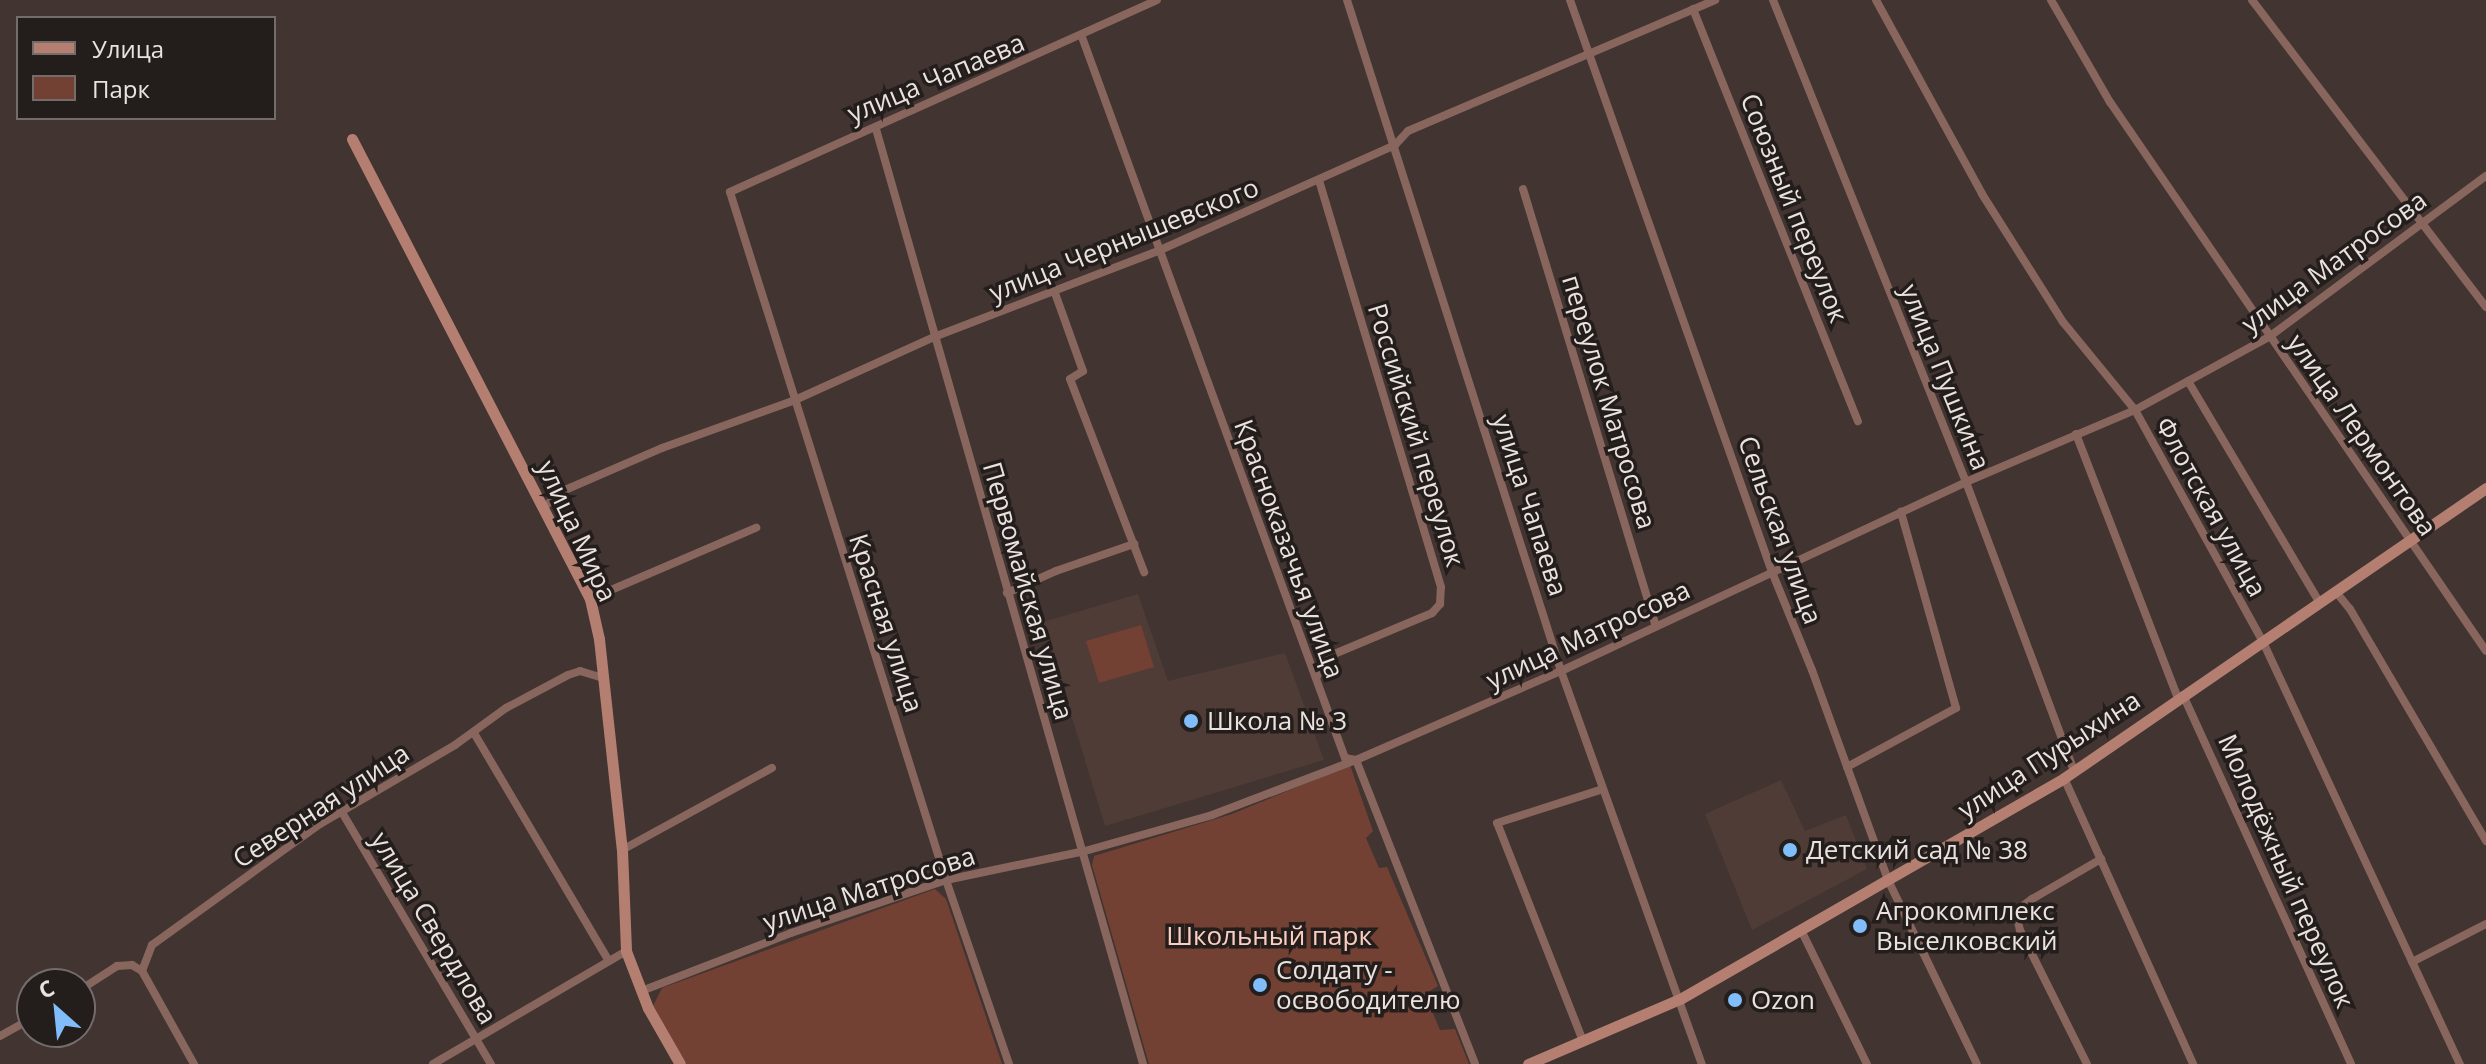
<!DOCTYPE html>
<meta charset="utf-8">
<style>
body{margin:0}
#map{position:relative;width:2486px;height:1064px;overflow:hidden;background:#413431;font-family:"Open Sans",sans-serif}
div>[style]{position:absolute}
.built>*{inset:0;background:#4f3c36}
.green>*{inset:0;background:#724133}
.street>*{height:8px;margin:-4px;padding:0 4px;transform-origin:4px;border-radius:4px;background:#88665d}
.secondary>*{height:11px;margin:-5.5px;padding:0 5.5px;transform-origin:5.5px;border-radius:5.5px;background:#b47f71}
.dots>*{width:22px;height:22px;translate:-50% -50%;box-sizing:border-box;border:4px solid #231e1c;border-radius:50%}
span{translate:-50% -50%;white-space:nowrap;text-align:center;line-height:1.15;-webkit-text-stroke:7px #231e1c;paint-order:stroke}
.street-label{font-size:26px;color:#eae2df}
.poi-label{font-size:26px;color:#eae2df}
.left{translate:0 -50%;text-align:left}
.park-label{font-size:26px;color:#facec2}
.legend{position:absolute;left:16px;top:16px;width:260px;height:104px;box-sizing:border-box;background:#231e1c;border:2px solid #736c6a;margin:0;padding:10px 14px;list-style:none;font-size:24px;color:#eae2df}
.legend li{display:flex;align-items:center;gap:16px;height:40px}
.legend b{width:40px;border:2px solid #736c6a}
.north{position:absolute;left:16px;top:968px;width:80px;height:80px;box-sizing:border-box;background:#231e1c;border:2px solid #736c6a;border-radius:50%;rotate:333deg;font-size:22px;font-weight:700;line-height:32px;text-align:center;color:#eae2df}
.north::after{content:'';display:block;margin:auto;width:28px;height:36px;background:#80bdfa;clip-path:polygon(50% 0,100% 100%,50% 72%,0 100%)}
</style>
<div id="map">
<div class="built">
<div style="clip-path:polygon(1138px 594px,1168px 681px,1285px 653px,1324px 760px,1105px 826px,1043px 622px)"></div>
<div style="clip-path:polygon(1781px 780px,1805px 831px,1846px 815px,1867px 869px,1752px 930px,1705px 814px)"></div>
</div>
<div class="green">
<div style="clip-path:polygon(1141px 625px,1154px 667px,1099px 683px,1086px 641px)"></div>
<div style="clip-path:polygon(1350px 765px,1373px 831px,1366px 838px,1379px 868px,1387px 867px,1438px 986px,1425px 994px,1440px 1030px,1455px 1029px,1469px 1064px,1149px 1064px,1092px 865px,1094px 856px,1232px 814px)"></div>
<div style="clip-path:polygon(935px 889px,946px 899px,1002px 1064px,685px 1064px,653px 1006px,662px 988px)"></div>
</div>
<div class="street">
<div style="left:1347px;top:0;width:704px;rotate:72.31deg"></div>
<div style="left:1561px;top:671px;width:418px;rotate:70.3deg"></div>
<div style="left:1570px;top:0;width:607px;rotate:70.55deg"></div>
<div style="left:1772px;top:572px;width:106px;rotate:67.8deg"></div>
<div style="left:1812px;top:670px;width:223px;rotate:70.1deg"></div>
<div style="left:1888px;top:880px;width:204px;rotate:64.2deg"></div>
<div style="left:1773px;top:0;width:519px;rotate:68.18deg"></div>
<div style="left:1966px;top:482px;width:309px;rotate:69.5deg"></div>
<div style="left:1876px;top:0;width:221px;rotate:61.3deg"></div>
<div style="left:1982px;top:194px;width:151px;rotate:57.7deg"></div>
<div style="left:2063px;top:322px;width:114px;rotate:50.7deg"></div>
<div style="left:2135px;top:410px;width:265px;rotate:61.1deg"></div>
<div style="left:2263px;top:642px;width:466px;rotate:65deg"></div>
<div style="left:2051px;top:0;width:118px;rotate:60deg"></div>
<div style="left:2110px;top:102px;width:665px;rotate:55.59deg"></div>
<div style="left:2252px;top:0;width:386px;rotate:52.7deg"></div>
<div style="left:1693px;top:9px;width:444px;rotate:68.2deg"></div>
<div style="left:1082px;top:37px;width:767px;rotate:69.96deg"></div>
<div style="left:1345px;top:758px;width:11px;rotate:10deg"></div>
<div style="left:1356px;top:760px;width:326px;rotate:68.6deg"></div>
<div style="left:876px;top:129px;width:972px;rotate:74.06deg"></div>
<div style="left:1523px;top:189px;width:457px;rotate:73.1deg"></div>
<div style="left:1055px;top:293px;width:83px;rotate:70.3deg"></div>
<div style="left:1083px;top:371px;width:15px;rotate:148deg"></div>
<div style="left:1070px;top:379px;width:207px;rotate:69deg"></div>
<div style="left:2188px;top:381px;width:258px;rotate:59.3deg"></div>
<div style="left:2076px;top:434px;width:283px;rotate:68.9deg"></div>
<div style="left:545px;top:506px;width:26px;rotate:-39deg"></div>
<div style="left:565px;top:490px;width:106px;rotate:-23.4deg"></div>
<div style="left:662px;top:448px;width:141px;rotate:-19.8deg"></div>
<div style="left:795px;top:400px;width:153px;rotate:-24.4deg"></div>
<div style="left:934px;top:337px;width:240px;rotate:-21deg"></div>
<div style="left:1158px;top:251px;width:260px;rotate:-24.1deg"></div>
<div style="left:1395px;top:145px;width:19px;rotate:-47deg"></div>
<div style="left:1408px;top:131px;width:334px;rotate:-23.1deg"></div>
<div style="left:2336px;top:592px;width:22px;rotate:51deg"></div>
<div style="left:2350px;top:609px;width:269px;rotate:59.6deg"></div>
<div style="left:1007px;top:593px;width:54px;rotate:-24.2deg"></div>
<div style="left:1056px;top:571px;width:83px;rotate:-19.1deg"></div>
<div style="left:590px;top:599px;width:181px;rotate:-23.2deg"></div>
<div style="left:1316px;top:678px;width:24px;rotate:-62deg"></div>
<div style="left:1327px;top:657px;width:114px;rotate:-22.7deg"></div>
<div style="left:1432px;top:613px;width:12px;rotate:-48deg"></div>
<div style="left:1440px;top:604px;width:17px;rotate:-87deg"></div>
<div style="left:1441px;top:587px;width:425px;rotate:-106.7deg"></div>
<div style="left:2183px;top:695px;width:405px;rotate:65.5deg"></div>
<div style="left:474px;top:733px;width:265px;rotate:59.4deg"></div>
<div style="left:1847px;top:767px;width:124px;rotate:-28.4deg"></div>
<div style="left:1956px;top:708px;width:204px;rotate:-105.7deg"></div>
<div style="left:2064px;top:778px;width:314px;rotate:65.7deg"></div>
<div style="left:343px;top:814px;width:291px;rotate:59.4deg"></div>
<div style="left:622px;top:850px;width:171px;rotate:-28.7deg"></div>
<div style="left:1801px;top:930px;width:149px;rotate:63.8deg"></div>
<div style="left:2412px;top:962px;width:83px;rotate:-27.2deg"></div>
<div style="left:142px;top:971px;width:107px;rotate:60.8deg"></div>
<div style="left:80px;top:990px;width:44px;rotate:-33deg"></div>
<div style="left:117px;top:966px;width:15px;rotate:-4deg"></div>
<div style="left:132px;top:965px;width:12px;rotate:31deg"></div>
<div style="left:142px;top:971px;width:28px;rotate:-69deg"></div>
<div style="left:152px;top:945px;width:207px;rotate:-35.8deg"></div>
<div style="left:320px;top:824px;width:156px;rotate:-30.3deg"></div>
<div style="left:455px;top:745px;width:63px;rotate:-36deg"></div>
<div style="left:506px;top:708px;width:70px;rotate:-28deg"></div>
<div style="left:568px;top:675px;width:13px;rotate:-18deg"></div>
<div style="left:580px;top:671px;width:24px;rotate:17deg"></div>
<div style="left:644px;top:990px;width:158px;rotate:-21.2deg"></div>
<div style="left:791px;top:933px;width:164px;rotate:-18.9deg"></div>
<div style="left:946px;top:880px;width:142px;rotate:-11.8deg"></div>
<div style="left:1085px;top:851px;width:132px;rotate:-15.8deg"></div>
<div style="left:1212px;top:815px;width:154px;rotate:-20.9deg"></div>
<div style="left:1356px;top:760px;width:223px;rotate:-23.5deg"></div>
<div style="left:1561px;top:671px;width:447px;rotate:-25deg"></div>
<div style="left:1966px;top:482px;width:184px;rotate:-23.1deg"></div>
<div style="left:2135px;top:410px;width:153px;rotate:-28.6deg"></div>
<div style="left:2269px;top:337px;width:270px;rotate:-36.6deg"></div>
<div style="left:0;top:1036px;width:37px;rotate:-29deg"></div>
<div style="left:1583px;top:1041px;width:234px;rotate:-111.5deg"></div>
<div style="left:1497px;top:823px;width:111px;rotate:-17.8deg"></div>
<div style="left:433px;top:1064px;width:224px;rotate:-30.3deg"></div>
<div style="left:1009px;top:1064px;width:194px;rotate:-108.9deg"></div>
<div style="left:946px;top:880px;width:721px;rotate:-107.43deg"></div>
<div style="left:730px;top:192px;width:468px;rotate:-24.2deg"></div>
<div style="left:2087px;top:1064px;width:150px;rotate:-116.6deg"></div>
<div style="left:2020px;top:930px;width:12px;rotate:-104deg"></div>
<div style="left:2017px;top:918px;width:10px;rotate:-73deg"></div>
<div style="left:2020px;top:908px;width:15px;rotate:-37deg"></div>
<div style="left:2032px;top:899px;width:80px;rotate:-30.1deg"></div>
</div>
<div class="secondary">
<div style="left:352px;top:139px;width:518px;rotate:62.64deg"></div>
<div style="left:590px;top:599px;width:41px;rotate:77.3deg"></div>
<div style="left:599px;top:639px;width:212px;rotate:83.8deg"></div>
<div style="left:622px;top:850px;width:101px;rotate:87.7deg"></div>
<div style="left:626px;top:951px;width:61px;rotate:68.9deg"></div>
<div style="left:648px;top:1008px;width:64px;rotate:60.3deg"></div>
<div style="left:1528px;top:1064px;width:165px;rotate:-23.2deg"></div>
<div style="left:1680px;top:999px;width:443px;rotate:-29.9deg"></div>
<div style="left:2064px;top:778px;width:512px;rotate:-34.5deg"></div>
</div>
<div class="dots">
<div style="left:1191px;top:721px;background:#80bdfa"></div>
<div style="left:1790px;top:850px;background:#80bdfa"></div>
<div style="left:1860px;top:926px;background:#80bdfa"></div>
<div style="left:1260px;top:985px;background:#80bdfa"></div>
<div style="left:1735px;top:1000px;background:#80bdfa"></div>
</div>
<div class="street-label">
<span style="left:936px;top:78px;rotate:-23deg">улица Чапаева</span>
<span style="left:1794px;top:208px;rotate:68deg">Союзный переулок</span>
<span style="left:1124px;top:240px;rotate:-22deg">улица Чернышевского</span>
<span style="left:2334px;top:262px;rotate:-36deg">улица Матросова</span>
<span style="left:1945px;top:377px;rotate:68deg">улица Пушкина</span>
<span style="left:1609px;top:402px;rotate:73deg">переулок Матросова</span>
<span style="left:1416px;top:435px;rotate:73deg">Российский переулок</span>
<span style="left:2362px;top:435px;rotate:55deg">улица Лермонтова</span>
<span style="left:1530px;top:505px;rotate:72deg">улица Чапаева</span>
<span style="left:2211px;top:507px;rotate:61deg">Флотская улица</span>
<span style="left:1780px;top:530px;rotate:70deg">Сельская улица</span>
<span style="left:577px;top:531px;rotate:65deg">улица Мира</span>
<span style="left:1289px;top:549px;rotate:70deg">Красноказачья улица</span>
<span style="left:1028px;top:591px;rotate:74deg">Первомайская улица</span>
<span style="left:886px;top:623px;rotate:72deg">Красная улица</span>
<span style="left:1588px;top:635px;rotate:-25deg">улица Матросова</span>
<span style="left:2049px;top:755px;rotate:-33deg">улица Пурыхина</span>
<span style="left:321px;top:806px;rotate:-33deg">Северная улица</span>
<span style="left:2286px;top:871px;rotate:66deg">Молодёжный переулок</span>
<span style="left:869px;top:889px;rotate:-18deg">улица Матросова</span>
<span style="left:434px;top:928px;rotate:59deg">улица Свердлова</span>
</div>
<div class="poi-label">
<span class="left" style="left:1207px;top:721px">Школа № 3</span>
<span class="left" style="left:1806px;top:850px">Детский сад № 38</span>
<span class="left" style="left:1876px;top:926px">Агрокомплекс<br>Выселковский</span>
<span class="left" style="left:1276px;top:985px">Солдату -<br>освободителю</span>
<span class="left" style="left:1751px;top:1000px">Ozon</span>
</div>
<div class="park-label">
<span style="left:1269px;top:936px">Школьный парк</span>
</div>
<ul class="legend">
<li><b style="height:10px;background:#b47f71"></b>Улица</li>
<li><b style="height:22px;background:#724133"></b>Парк</li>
</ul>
<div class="north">С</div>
</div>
